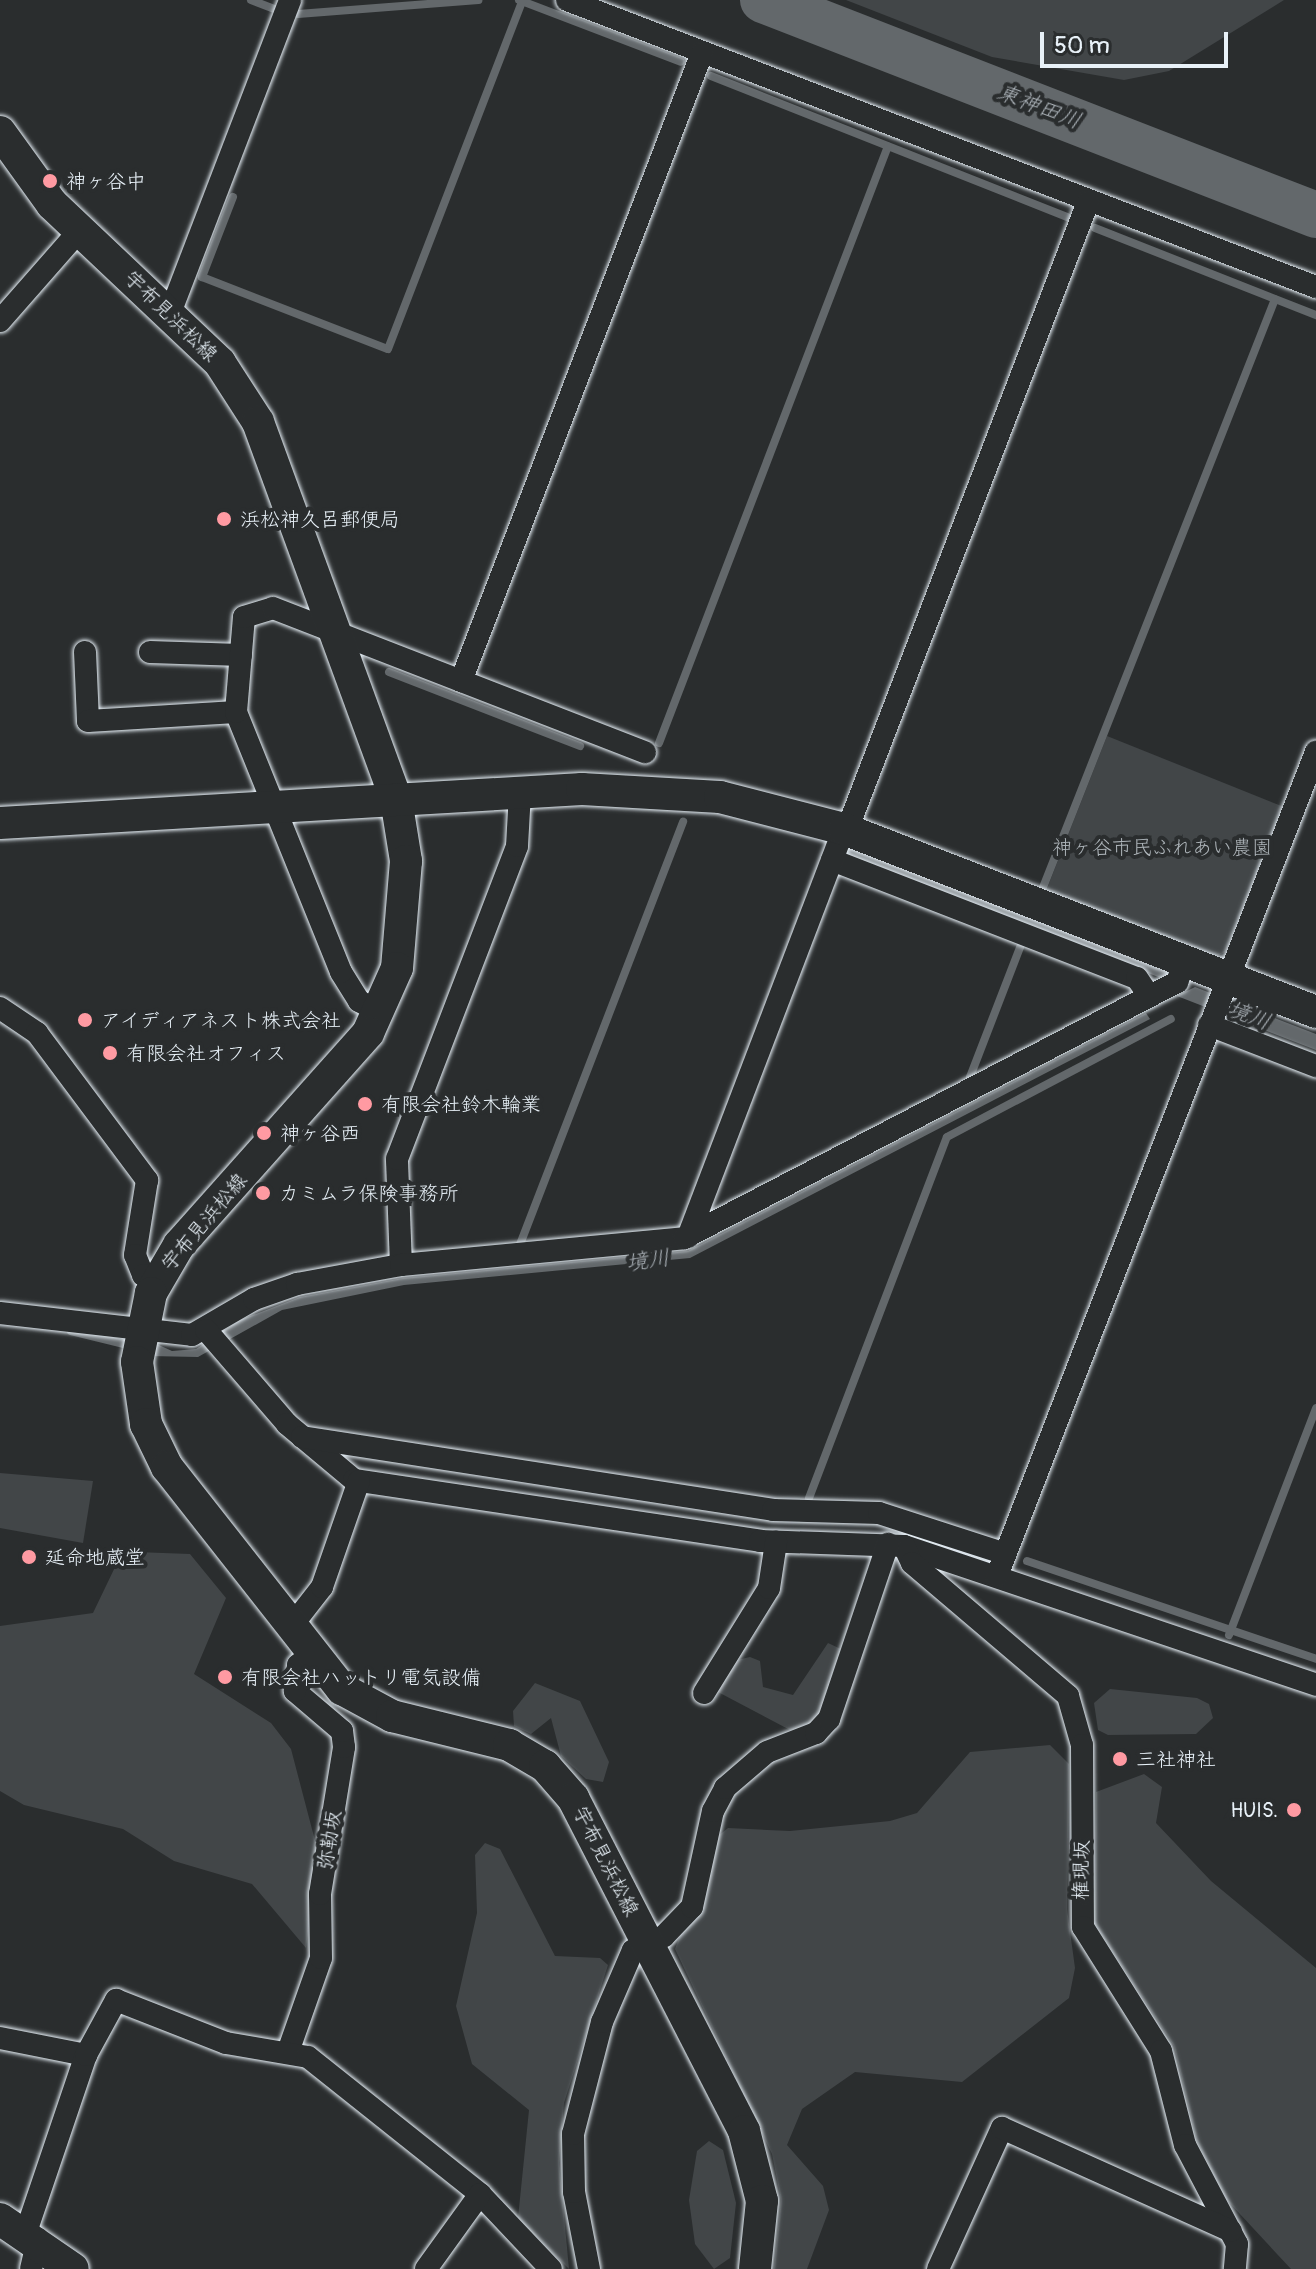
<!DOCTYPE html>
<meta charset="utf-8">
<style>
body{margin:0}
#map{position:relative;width:1316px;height:2269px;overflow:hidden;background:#2a2d2e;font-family:Pangolin,"Klee One",sans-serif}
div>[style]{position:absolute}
.green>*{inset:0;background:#424648}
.water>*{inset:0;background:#63686b}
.stream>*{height:8px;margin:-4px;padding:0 4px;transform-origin:4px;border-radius:4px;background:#63686b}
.river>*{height:46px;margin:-23px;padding:0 23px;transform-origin:23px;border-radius:23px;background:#63686b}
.roads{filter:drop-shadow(0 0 2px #e8f1f8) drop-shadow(0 0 2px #e8f1f8)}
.street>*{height:22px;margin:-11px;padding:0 11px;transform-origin:11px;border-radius:11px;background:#2a2d2e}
.secondary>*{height:32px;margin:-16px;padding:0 16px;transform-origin:16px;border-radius:16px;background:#2a2d2e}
.dots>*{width:22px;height:22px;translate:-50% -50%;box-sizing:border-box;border:4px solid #2a2d2e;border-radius:50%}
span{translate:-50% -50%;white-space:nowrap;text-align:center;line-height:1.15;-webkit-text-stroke:8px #2a2d2e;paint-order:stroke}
.poi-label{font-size:20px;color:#e8f1f8}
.left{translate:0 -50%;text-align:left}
.right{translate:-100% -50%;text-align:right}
.street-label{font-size:20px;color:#e8f1f8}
.park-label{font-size:20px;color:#aeb5ba}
.water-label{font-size:22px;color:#acb3b9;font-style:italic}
.scale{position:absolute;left:1040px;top:32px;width:188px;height:36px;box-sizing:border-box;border:4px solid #e8f1f8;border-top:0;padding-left:10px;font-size:24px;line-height:28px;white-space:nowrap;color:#e8f1f8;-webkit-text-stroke:6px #2a2d2e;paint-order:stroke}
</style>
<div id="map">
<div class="green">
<div style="clip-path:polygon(846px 0,1284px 0,1169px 71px,1124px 80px,992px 57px)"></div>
<div style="clip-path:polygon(1107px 736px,1284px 807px,1227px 951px,1215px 957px,1046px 891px)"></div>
<div style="clip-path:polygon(0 1473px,93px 1481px,83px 1543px,0 1528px)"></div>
<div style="clip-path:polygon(136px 1552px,190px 1554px,226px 1598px,194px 1674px,271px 1723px,291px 1749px,318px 1852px,306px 1948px,252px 1884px,174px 1861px,123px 1829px,24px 1805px,0 1791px,0 1626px,93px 1613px,117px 1563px)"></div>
<div style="clip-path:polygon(828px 1643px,843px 1650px,829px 1698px,811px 1726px,790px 1730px,718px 1692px,737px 1660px,750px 1657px,760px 1661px,763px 1687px,793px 1695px)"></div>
<div style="clip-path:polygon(535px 1683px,580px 1701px,609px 1762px,603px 1782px,586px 1779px,561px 1756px,551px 1718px,531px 1734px,514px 1726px,513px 1711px)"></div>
<div style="clip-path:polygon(1110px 1689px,1197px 1698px,1209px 1704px,1213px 1718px,1196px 1734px,1108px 1735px,1098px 1730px,1094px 1703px)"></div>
<div style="clip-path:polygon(1050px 1745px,1069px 1764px,1067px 1909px,1075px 1968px,1069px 1998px,962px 2082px,855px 2072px,802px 2109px,787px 2145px,823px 2186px,829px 2210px,807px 2269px,774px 2269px,781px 2200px,772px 2154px,675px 1949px,717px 1837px,728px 1828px,790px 1831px,890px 1821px,917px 1813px,970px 1752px)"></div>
<div style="clip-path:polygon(1144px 1774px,1162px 1787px,1156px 1823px,1211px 1881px,1316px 1968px,1316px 2269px,1291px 2269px,1226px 2199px,1197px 2141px,1174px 2046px,1095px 1924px,1096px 1792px)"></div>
<div style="clip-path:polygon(485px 1843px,500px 1849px,555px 1956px,600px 1958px,608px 1965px,564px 2103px,559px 2163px,569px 2269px,518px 2218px,529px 2110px,472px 2064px,456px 2006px,477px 1913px,475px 1855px)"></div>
<div style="clip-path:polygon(709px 2141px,723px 2150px,736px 2203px,730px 2258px,714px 2269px,695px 2244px,689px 2200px,697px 2151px)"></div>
</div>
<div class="water">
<div style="clip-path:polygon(1195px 987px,1316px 1034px,1316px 1050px,1177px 996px)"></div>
<div style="clip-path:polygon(1146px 1013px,1150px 1019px,690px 1258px,404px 1285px,282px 1310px,198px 1357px,149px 1356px,150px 1341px,172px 1351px,196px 1349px,240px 1320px,300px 1297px,403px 1278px,688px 1251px)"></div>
</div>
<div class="stream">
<div style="left:251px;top:0;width:25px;rotate:21deg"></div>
<div style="left:519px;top:0;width:173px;rotate:20.9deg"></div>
<div style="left:298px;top:14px;width:181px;rotate:-4.4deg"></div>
<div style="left:711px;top:76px;width:383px;rotate:21.6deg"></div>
<div style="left:233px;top:197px;width:86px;rotate:111.2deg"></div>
<div style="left:202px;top:277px;width:199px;rotate:21.2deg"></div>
<div style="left:388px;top:349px;width:373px;rotate:-68.9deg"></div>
<div style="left:1095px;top:228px;width:238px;rotate:21.5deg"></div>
<div style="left:389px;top:672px;width:205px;rotate:21.2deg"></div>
<div style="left:659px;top:743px;width:639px;rotate:-69.01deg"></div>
<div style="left:849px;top:851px;width:338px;rotate:21.5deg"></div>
<div style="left:1042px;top:890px;width:635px;rotate:-68.48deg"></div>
<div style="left:970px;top:1077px;width:147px;rotate:-68.9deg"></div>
<div style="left:519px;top:1247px;width:456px;rotate:-68.9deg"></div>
<div style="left:71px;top:1331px;width:63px;rotate:13.8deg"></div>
<div style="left:809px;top:1498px;width:386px;rotate:-69.1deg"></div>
<div style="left:947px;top:1137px;width:253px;rotate:-27.8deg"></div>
<div style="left:1027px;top:1561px;width:305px;rotate:18.7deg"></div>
<div style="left:1229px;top:1635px;width:243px;rotate:-69deg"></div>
</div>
<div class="river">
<div style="left:763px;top:0;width:593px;rotate:21.25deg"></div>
</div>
<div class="roads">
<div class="street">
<div style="left:567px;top:0;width:802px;rotate:20.97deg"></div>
<div style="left:170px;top:313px;width:335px;rotate:-69deg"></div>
<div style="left:0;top:321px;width:120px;rotate:-48.7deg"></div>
<div style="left:85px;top:652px;width:69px;rotate:87.5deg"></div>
<div style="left:88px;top:721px;width:148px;rotate:-3.5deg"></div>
<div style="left:150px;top:652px;width:91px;rotate:1.9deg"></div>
<div style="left:461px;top:681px;width:673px;rotate:-69.01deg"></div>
<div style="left:847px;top:830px;width:673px;rotate:-69.01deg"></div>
<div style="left:832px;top:860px;width:327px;rotate:21.2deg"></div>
<div style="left:1137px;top:978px;width:22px;rotate:56deg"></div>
<div style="left:0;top:1008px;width:45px;rotate:34deg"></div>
<div style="left:37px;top:1033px;width:184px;rotate:53.2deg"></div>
<div style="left:147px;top:1180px;width:76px;rotate:99.1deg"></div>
<div style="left:135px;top:1255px;width:22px;rotate:68deg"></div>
<div style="left:143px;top:1275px;width:14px;rotate:25deg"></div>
<div style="left:379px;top:1012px;width:23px;rotate:-151deg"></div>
<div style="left:359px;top:1001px;width:34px;rotate:-122deg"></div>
<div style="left:341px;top:972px;width:280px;rotate:-112deg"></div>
<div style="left:236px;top:712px;width:95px;rotate:-85.2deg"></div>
<div style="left:244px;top:617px;width:30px;rotate:-17deg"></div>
<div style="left:273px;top:608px;width:399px;rotate:21.2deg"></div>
<div style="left:1209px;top:1025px;width:115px;rotate:21deg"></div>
<div style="left:688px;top:1237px;width:437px;rotate:-69.1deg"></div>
<div style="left:401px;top:1265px;width:106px;rotate:-92.2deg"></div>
<div style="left:397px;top:1159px;width:335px;rotate:-69deg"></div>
<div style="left:517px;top:846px;width:54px;rotate:-86.8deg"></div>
<div style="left:0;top:1313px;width:193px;rotate:6.5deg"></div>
<div style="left:192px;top:1335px;width:72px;rotate:-30.1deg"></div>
<div style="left:254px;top:1299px;width:46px;rotate:-19.2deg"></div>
<div style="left:297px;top:1284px;width:106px;rotate:-10.4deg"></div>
<div style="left:401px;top:1265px;width:284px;rotate:-5.4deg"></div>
<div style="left:684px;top:1238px;width:556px;rotate:-27.44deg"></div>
<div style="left:1177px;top:982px;width:22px;rotate:-69deg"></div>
<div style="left:206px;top:1330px;width:124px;rotate:49.2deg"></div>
<div style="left:287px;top:1424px;width:87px;rotate:39.9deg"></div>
<div style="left:354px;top:1480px;width:411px;rotate:8.5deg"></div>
<div style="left:760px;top:1541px;width:144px;rotate:2deg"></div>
<div style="left:904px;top:1546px;width:435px;rotate:18.6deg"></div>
<div style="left:302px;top:1437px;width:477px;rotate:8.8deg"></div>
<div style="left:773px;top:1510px;width:106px;rotate:1.6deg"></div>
<div style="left:879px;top:1513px;width:133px;rotate:17.9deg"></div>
<div style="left:904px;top:1546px;width:19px;rotate:65deg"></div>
<div style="left:912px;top:1563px;width:205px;rotate:40.4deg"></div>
<div style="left:1068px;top:1696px;width:51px;rotate:74.1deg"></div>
<div style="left:1082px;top:1745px;width:182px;rotate:89.7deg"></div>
<div style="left:1083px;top:1927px;width:146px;rotate:57.8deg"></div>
<div style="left:1161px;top:2051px;width:97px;rotate:75.7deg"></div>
<div style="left:1185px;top:2145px;width:112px;rotate:62.3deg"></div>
<div style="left:1237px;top:2244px;width:25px;rotate:95deg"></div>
<div style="left:997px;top:1576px;width:884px;rotate:-68.84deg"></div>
<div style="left:290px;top:1628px;width:52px;rotate:-52deg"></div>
<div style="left:322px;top:1587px;width:112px;rotate:-70.8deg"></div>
<div style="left:704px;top:1693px;width:123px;rotate:-58.2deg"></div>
<div style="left:769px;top:1588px;width:47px;rotate:-81.3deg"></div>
<div style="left:0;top:2038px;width:88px;rotate:11.2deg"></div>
<div style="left:289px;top:2049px;width:96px;rotate:-70.6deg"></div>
<div style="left:321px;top:1958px;width:64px;rotate:-90.9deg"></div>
<div style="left:320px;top:1894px;width:149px;rotate:-80.7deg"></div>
<div style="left:344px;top:1747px;width:16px;rotate:-97deg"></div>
<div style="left:342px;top:1731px;width:62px;rotate:-139.6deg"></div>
<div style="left:295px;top:1691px;width:26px;rotate:-83deg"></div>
<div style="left:298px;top:1665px;width:16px;rotate:-38deg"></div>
<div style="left:26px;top:2232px;width:187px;rotate:-71.3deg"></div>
<div style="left:86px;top:2055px;width:63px;rotate:-61.4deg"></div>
<div style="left:116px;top:2000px;width:118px;rotate:21.4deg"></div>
<div style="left:226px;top:2043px;width:83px;rotate:9.7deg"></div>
<div style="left:308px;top:2057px;width:220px;rotate:38.5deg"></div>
<div style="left:480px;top:2194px;width:103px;rotate:46.6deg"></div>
<div style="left:31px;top:2269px;width:31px;rotate:-77deg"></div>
<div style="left:426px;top:2269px;width:92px;rotate:-54.2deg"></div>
<div style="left:589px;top:2269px;width:78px;rotate:-101deg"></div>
<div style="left:574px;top:2192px;width:58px;rotate:-91deg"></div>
<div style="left:573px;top:2134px;width:116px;rotate:-75.5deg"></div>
<div style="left:602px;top:2022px;width:78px;rotate:-66.7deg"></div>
<div style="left:633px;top:1950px;width:34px;rotate:-24deg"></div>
<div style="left:664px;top:1936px;width:40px;rotate:-46deg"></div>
<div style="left:692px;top:1907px;width:98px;rotate:-77.7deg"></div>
<div style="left:713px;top:1811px;width:26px;rotate:-62deg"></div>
<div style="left:725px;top:1788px;width:55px;rotate:-40.6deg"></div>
<div style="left:767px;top:1752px;width:53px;rotate:-21.2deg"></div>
<div style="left:816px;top:1733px;width:19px;rotate:-47deg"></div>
<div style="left:829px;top:1719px;width:185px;rotate:-71.4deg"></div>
<div style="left:938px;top:2269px;width:155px;rotate:-65.6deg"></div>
<div style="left:1002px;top:2128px;width:251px;rotate:24.2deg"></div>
</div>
<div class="secondary">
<div style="left:0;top:132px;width:89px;rotate:54.2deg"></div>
<div style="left:52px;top:204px;width:231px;rotate:43.4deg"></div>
<div style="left:220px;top:363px;width:70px;rotate:57.2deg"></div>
<div style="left:258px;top:422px;width:401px;rotate:69.9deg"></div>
<div style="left:396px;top:799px;width:63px;rotate:80.8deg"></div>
<div style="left:406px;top:861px;width:107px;rotate:94.8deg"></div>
<div style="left:397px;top:968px;width:71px;rotate:114deg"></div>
<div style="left:368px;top:1033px;width:284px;rotate:131.7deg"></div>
<div style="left:179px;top:1245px;width:56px;rotate:120.3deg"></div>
<div style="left:151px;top:1293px;width:70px;rotate:101.5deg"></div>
<div style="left:137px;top:1362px;width:63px;rotate:81.7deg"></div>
<div style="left:146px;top:1424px;width:48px;rotate:64deg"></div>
<div style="left:167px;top:1467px;width:283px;rotate:51.8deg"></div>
<div style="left:342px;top:1689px;width:57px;rotate:28.4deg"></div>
<div style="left:392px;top:1716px;width:121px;rotate:13.9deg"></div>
<div style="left:509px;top:1745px;width:42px;rotate:30.3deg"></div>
<div style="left:545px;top:1766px;width:43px;rotate:48.8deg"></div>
<div style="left:573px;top:1798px;width:374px;rotate:62.8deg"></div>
<div style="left:744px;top:2131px;width:72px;rotate:75.6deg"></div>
<div style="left:762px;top:2201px;width:68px;rotate:95.9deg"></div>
<div style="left:0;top:823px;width:583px;rotate:-3.34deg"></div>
<div style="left:582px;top:789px;width:138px;rotate:3.3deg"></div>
<div style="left:720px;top:797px;width:128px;rotate:14.5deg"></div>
<div style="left:844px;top:829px;width:506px;rotate:21.19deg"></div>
<div style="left:0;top:2219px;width:88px;rotate:34.4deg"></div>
</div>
</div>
<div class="dots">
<div style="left:50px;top:181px;background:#ff9aa2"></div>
<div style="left:224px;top:519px;background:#ff9aa2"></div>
<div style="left:85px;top:1020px;background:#ff9aa2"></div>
<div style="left:110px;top:1053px;background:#ff9aa2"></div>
<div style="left:365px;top:1104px;background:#ff9aa2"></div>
<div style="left:264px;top:1133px;background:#ff9aa2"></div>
<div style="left:263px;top:1193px;background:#ff9aa2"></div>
<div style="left:29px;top:1557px;background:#ff9aa2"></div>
<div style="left:225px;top:1677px;background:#ff9aa2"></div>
<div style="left:1120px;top:1759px;background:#ff9aa2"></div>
<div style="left:1294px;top:1810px;background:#ff9aa2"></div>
</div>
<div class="poi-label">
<span class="left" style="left:66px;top:181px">神ヶ谷中</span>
<span class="left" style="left:240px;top:519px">浜松神久呂郵便局</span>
<span class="left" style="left:101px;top:1020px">アイディアネスト株式会社</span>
<span class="left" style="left:126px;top:1053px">有限会社オフィス</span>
<span class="left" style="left:381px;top:1104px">有限会社鈴木輪業</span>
<span class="left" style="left:280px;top:1133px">神ヶ谷西</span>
<span class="left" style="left:279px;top:1193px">カミムラ保険事務所</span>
<span class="left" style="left:45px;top:1557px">延命地蔵堂</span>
<span class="left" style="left:241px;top:1677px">有限会社ハットリ電気設備</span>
<span class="left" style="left:1136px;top:1759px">三社神社</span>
<span class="right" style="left:1278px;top:1810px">HUIS.</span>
</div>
<div class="street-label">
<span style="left:171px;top:316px;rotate:44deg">宇布見浜松線</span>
<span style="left:204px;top:1222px;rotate:-50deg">宇布見浜松線</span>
<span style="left:329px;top:1840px;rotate:-81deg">弥勒坂</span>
<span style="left:606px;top:1861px;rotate:63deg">宇布見浜松線</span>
<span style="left:1081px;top:1870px;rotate:-89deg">権現坂</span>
</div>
<div class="park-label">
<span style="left:1162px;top:847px">神ヶ谷市民ふれあい農園</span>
</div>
<div class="water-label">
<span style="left:1039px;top:107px;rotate:21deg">東神田川</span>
<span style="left:1249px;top:1016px;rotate:21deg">境川</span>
<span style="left:648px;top:1261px;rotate:-8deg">境川</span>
</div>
<div class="scale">50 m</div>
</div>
